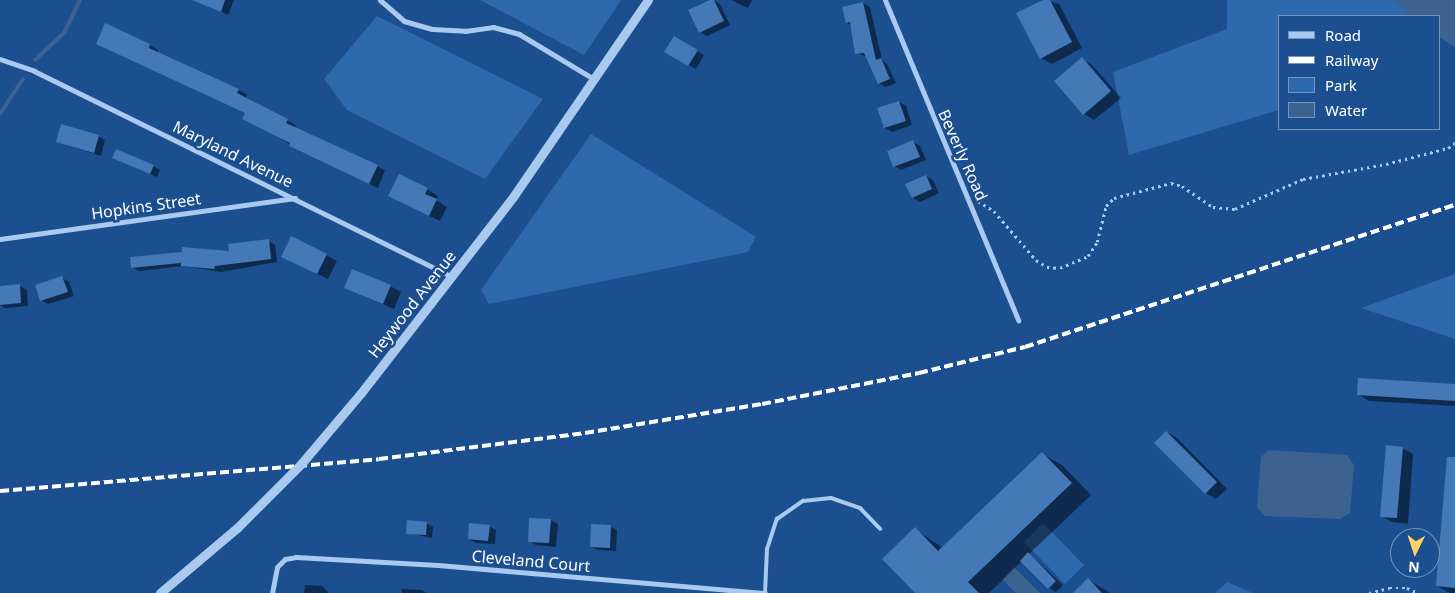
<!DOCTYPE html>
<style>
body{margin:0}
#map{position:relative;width:1455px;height:593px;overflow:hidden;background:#1b4f8f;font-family:"Noto Sans",sans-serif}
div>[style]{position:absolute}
.green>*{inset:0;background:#2e69ad}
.water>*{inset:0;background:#3c6290}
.shadow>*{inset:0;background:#0007}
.stream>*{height:4px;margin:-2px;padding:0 2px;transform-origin:2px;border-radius:2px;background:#3c6290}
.building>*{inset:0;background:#4478b7}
.path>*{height:2.5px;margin-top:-1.25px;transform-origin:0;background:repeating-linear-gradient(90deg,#a9c9ee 0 2.5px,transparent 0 6.5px)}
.service>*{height:4px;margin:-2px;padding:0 2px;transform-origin:2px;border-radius:2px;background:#a9c9ee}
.minor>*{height:5px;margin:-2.5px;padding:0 2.5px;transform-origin:2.5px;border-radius:2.5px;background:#a9c9ee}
.tertiary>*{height:9px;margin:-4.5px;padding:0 4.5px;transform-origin:4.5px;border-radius:4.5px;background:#a9c9ee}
.rail>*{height:4px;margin-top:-2px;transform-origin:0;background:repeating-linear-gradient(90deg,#fff 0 9px,transparent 0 13px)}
.tertiary-bridge>*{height:9px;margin:-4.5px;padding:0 4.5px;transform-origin:4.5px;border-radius:4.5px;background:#a9c9ee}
span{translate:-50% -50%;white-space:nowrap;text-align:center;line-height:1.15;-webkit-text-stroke:5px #1b4f8f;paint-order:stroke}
.street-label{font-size:16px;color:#fff}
.legend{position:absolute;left:1278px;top:15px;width:162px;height:115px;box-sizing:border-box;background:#1b4f8f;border:1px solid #7695bc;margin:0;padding:6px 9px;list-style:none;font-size:15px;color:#fff}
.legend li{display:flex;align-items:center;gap:10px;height:25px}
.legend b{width:25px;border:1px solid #7695bc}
.north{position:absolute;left:1390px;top:528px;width:50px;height:50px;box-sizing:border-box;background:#1b4f8f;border:1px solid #7695bc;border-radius:50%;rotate:184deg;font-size:14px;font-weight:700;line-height:20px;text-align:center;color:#fff}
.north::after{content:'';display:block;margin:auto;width:18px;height:22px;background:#ffd166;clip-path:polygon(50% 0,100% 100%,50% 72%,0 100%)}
</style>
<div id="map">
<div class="green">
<div style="clip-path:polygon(480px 0,621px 0,584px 55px)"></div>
<div style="clip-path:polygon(1227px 0,1421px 0,1414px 16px,1279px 16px,1279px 110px,1129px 155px,1113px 72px,1227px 29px)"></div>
<div style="clip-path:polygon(377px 16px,543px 99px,485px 179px,347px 110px,324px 79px)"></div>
<div style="clip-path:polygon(591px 134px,756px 237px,748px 252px,489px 304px,481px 290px)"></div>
<div style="clip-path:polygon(1455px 274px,1455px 339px,1361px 308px)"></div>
<div style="clip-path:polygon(1043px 523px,1084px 565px,1065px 584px,1024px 542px)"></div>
<div style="clip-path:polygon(1227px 582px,1253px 593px,1215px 593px)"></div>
</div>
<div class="water">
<div style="clip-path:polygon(1394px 0,1455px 0,1455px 47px,1439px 37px,1439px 16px,1412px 16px)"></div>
<div style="clip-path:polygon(1269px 450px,1347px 455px,1354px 465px,1350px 513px,1340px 519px,1265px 516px,1257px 507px,1261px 457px)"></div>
<div style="clip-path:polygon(1014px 567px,1040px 593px,1016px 593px,1002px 579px)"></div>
</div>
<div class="shadow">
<div style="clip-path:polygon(207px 0,234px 0,228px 15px,205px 4px)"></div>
<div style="clip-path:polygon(713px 0,720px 4px,730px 25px,707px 36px,700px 32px)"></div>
<div style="clip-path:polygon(731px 0,752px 0,748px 8px)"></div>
<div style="clip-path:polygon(1045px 0,1059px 4px,1082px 48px,1052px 64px,1041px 58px)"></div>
<div style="clip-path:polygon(863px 3px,870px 7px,882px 60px,887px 64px,896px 83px,886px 87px,879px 83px,867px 57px,856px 53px,852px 26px,847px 23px)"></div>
<div style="clip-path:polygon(674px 38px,704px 55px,696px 69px,666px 52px)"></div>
<div style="clip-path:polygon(150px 45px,158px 50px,157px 53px,239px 90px,247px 95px,245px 99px,296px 125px,294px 128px,385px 170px,378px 188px,299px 151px,246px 113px,106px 48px)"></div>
<div style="clip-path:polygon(1082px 59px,1092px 65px,1121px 98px,1094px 120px,1084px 114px)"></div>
<div style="clip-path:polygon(899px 102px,906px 106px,912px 125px,892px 132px,885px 128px)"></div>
<div style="clip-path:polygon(98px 136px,105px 140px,101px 156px,58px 142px)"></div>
<div style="clip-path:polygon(913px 142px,920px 146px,926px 160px,901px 170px,894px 166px)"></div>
<div style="clip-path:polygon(114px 158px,153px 166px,160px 170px,157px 177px)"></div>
<div style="clip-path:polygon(926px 176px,933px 180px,939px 193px,920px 202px,913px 198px)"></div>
<div style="clip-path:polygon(427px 189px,438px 196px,436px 200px,447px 207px,440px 221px,400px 202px)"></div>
<div style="clip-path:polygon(268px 241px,275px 245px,277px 262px,221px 272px,184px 266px,139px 271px,132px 267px,230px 252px)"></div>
<div style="clip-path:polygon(326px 255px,337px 261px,328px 279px,293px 262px)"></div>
<div style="clip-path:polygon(62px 278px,69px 282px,74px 296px,48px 304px,41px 300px)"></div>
<div style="clip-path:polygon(20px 286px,27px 290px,28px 306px,5px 308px,0 305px,0 287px)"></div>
<div style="clip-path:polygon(390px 286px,401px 292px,394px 309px,346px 288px)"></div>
<div style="clip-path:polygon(1455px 386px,1455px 406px,1369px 401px,1358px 394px)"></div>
<div style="clip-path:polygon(1167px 432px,1177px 438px,1227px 489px,1216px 499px,1206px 493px)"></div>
<div style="clip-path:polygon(1402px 448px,1413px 454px,1408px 524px,1392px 522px,1382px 516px)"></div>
<div style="clip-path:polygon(1042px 454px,1062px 465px,1091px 495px,1029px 554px,1063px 585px,1056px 592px,1049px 588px,1022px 561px,989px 593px,917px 593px,915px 529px,943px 548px)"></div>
<div style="clip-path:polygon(1455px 463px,1455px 593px,1450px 593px,1437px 586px)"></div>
<div style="clip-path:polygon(551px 520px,558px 524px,556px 547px,536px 545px,529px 541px)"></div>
<div style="clip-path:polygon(426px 523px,433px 527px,432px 538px,408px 533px)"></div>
<div style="clip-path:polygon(489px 526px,496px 530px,495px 544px,476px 543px,469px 539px)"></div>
<div style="clip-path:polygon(610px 526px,617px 530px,616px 551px,598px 550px,591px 546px)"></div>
<div style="clip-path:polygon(1089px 580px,1109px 592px,1110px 593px,1075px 593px)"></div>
<div style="clip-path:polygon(305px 585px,322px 586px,329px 593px,304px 593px)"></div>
<div style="clip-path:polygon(402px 589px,422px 590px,426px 593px,402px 593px)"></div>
</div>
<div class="stream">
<div style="left:35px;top:60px;width:40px;rotate:-43deg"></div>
<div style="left:64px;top:33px;width:37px;rotate:-64deg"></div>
<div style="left:0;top:114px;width:42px;rotate:-56.7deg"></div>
</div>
<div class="building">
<div style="clip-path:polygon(192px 0,225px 0,221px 12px)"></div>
<div style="clip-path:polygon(710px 0,714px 0,724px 21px,699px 33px,688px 10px)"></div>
<div style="clip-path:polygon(1043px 0,1050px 0,1072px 42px,1040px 59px,1016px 13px)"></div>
<div style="clip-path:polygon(863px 2px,876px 60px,881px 58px,890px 79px,878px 84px,864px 53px,855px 54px,850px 22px,846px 23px,842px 7px)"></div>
<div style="clip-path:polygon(105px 23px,150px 44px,149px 48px,239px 89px,237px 93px,288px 119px,286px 123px,378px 165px,369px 184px,289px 146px,290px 143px,242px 119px,245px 113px,96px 44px)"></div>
<div style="clip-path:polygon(674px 36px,698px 50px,688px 66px,664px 52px)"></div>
<div style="clip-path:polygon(1082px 57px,1111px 91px,1083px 115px,1054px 81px)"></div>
<div style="clip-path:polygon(899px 101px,906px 121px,884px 128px,877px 108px)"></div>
<div style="clip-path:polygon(61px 124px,99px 135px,94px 153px,56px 142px)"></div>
<div style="clip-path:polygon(913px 140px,920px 157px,893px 167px,887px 151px)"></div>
<div style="clip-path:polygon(116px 149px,154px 165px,150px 174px,112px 158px)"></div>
<div style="clip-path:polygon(399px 174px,428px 188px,425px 194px,437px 199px,429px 216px,388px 196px)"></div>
<div style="clip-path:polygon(926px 175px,932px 189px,912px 198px,905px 184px)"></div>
<div style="clip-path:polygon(291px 236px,327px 254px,317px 274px,281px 257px)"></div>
<div style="clip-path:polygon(269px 239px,271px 259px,215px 266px,214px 269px,181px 266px,181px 263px,131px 268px,130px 257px,182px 252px,182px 247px,229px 251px,228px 244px)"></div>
<div style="clip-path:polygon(352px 269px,391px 285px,383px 304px,344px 288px)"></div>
<div style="clip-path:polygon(62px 276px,68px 292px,40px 301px,35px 285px)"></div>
<div style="clip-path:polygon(20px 284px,21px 303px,0 305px,0 286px)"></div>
<div style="clip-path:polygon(1358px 378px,1455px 384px,1455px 401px,1357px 395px)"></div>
<div style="clip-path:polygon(1166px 431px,1217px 482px,1205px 494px,1154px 443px)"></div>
<div style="clip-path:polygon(1386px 445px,1403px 447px,1397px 518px,1380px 517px)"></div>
<div style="clip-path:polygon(1042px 452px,1072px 483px,968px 582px,979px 593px,915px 593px,882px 559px,915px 527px,938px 551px)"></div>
<div style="clip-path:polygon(1447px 457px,1455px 457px,1455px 588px,1436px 586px)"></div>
<div style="clip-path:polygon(529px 518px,551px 519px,549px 543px,528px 542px)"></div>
<div style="clip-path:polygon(407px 520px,427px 522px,426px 535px,406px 534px)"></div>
<div style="clip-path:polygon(469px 523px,490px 525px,488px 541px,468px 539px)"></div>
<div style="clip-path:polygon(591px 524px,611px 525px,610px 548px,590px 547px)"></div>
<div style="clip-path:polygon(1028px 552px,1056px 581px,1048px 589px,1020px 561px)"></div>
<div style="clip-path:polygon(1088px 578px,1102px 593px,1073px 593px)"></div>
</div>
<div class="path">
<div style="left:978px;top:201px;width:19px;rotate:32deg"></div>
<div style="left:994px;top:211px;width:65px;rotate:49.4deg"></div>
<div style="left:1036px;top:260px;width:13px;rotate:32deg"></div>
<div style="left:1047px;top:267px;width:13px;rotate:4deg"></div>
<div style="left:1060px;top:268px;width:30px;rotate:-23deg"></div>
<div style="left:1088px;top:256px;width:17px;rotate:-57deg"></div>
<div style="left:1097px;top:242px;width:37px;rotate:-76deg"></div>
<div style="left:1106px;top:206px;width:11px;rotate:-45deg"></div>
<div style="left:1114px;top:198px;width:59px;rotate:-14.7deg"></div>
<div style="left:1171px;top:183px;width:11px;rotate:15deg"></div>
<div style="left:1182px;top:186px;width:37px;rotate:34deg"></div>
<div style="left:1213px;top:207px;width:22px;rotate:5deg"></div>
<div style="left:1235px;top:209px;width:74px;rotate:-23.8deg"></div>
<div style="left:1303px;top:179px;width:84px;rotate:-10.2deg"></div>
<div style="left:1386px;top:164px;width:64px;rotate:-14.5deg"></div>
<div style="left:1448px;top:148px;width:9px;rotate:-36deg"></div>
<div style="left:1369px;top:593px;width:21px;rotate:-14deg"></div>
<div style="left:1389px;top:588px;width:18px"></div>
<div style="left:1407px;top:588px;width:12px;rotate:24deg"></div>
</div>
<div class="service">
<div style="left:765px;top:593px;width:44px;rotate:-87.4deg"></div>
<div style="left:767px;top:549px;width:32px;rotate:-72deg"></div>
<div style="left:777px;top:519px;width:32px;rotate:-35deg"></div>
<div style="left:803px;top:501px;width:28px;rotate:-6deg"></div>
<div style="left:831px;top:498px;width:31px;rotate:19deg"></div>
<div style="left:860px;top:508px;width:29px;rotate:46deg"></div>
</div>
<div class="minor">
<div style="left:380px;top:0;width:32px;rotate:41deg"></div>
<div style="left:404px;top:21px;width:29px;rotate:16deg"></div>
<div style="left:432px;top:29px;width:33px;rotate:3deg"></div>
<div style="left:465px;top:31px;width:28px;rotate:-8deg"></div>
<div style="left:493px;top:27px;width:27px;rotate:15deg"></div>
<div style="left:519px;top:34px;width:87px;rotate:31deg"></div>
<div style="left:885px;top:0;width:347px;rotate:67.4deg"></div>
<div style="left:0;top:59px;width:36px;rotate:19deg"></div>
<div style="left:34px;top:71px;width:467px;rotate:26.2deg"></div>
<div style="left:0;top:239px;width:298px;rotate:-7.9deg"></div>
<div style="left:272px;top:593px;width:26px;rotate:-79deg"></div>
<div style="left:277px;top:567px;width:11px;rotate:-45deg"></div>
<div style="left:285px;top:559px;width:11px;rotate:-10deg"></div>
<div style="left:296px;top:557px;width:142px;rotate:3.2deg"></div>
<div style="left:438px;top:565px;width:328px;rotate:4.9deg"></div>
</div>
<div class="tertiary">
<div style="left:361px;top:393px;width:248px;rotate:-52.2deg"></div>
<div style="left:513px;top:197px;width:239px;rotate:-55.6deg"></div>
<div style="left:160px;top:593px;width:101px;rotate:-40.2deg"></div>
</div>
<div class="rail">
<div style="left:0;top:491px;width:380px;rotate:-4.8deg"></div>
<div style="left:379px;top:459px;width:208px;rotate:-7.2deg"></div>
<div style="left:585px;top:433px;width:179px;rotate:-9.3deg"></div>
<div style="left:762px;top:404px;width:160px;rotate:-11.2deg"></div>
<div style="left:919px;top:373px;width:109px;rotate:-13.8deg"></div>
<div style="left:1025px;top:347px;width:453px;rotate:-18.3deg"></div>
</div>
<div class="tertiary-bridge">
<div style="left:237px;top:528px;width:91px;rotate:-45deg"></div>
<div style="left:301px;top:464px;width:93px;rotate:-49.8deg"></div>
</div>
<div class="street-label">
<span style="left:233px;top:154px;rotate:26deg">Maryland Avenue</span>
<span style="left:963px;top:155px;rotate:66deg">Beverly Road</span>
<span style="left:146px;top:206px;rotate:-8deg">Hopkins Street</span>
<span style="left:412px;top:304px;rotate:-52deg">Heywood Avenue</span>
<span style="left:531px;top:561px;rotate:5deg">Cleveland Court</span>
</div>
<ul class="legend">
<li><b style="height:6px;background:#a9c9ee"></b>Road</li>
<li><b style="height:6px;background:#fff"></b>Railway</li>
<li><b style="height:14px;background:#2e69ad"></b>Park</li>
<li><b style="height:14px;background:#3c6290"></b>Water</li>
</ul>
<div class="north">N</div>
</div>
